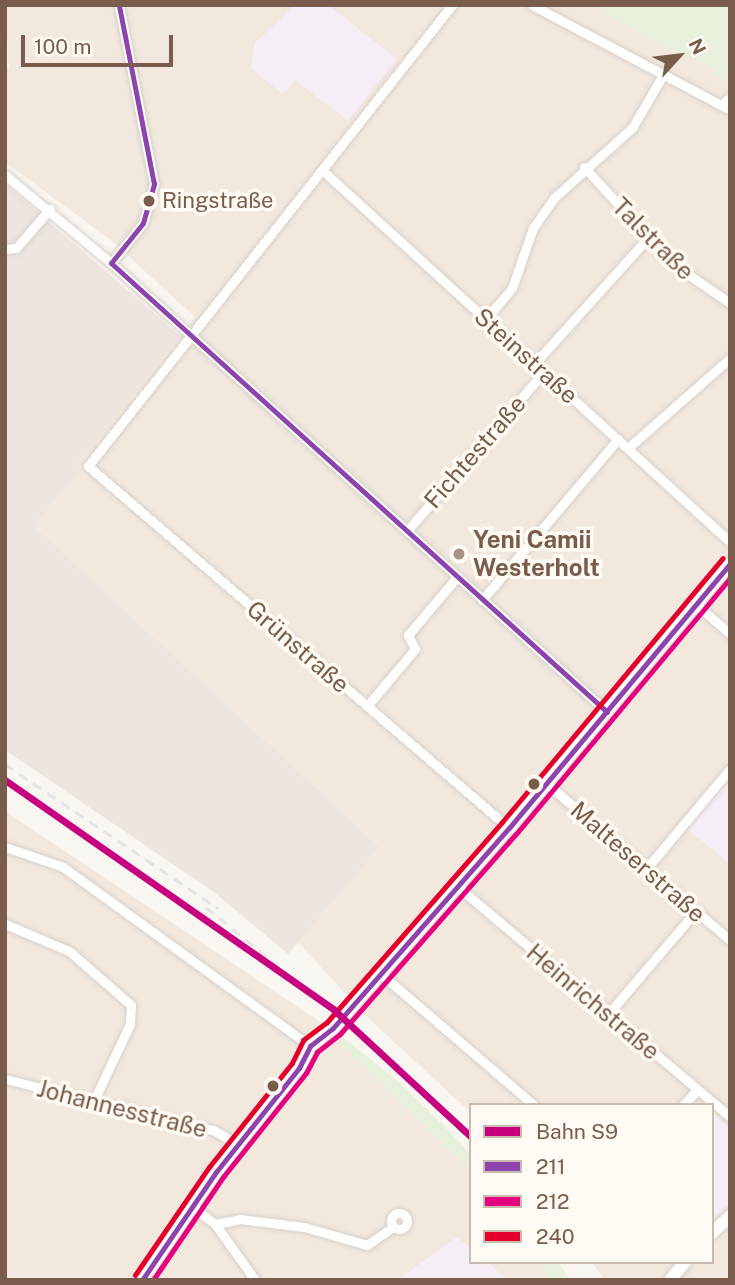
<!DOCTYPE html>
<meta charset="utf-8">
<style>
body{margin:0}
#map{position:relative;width:735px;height:1285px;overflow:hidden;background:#f9f5f0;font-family:"Public Sans",sans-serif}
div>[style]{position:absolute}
.residential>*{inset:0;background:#f2e8de}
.industrial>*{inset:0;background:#ede5e0}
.education>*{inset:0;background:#f6eef6}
.green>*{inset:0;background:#e7f0db}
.roads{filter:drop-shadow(0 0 2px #d7d1cb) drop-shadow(0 0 2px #d7d1cb)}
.street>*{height:9px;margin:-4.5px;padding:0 4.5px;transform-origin:4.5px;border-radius:4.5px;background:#fefefd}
.street>.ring{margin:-4.5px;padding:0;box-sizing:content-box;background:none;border:9px solid #fefefd;border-radius:50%}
.secondary>*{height:12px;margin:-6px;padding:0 6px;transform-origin:6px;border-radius:6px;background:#fefefd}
.rail>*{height:2.5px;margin-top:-1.25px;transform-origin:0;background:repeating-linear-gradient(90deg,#e6e3e7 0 10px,transparent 0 17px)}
.bus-1>*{height:5px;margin:-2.5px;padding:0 2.5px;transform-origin:2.5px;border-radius:2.5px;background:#8e44ad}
.bus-2>*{height:5px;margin:-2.5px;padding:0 2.5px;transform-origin:2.5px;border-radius:2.5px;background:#e5007d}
.bus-3>*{height:5px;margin:-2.5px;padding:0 2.5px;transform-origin:2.5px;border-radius:2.5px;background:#e4002b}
.rail-1>*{height:7px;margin:-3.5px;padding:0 3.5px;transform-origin:3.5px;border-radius:3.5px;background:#c7007f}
.dots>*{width:19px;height:19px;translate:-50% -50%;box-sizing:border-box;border:4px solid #fffaf3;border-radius:50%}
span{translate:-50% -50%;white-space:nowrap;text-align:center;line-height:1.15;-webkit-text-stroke:7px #fffaf3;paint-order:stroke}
.bus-label{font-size:22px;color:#7a5c4d}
.left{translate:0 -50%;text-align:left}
.street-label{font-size:24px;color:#7a5c4d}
.poi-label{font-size:24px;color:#7a5c4d;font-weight:700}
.frame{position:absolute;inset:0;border:7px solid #7a5c4d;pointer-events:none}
.legend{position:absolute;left:469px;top:1103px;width:245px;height:161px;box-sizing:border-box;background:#fffaf3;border:2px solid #cabbb1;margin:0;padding:9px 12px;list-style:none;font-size:21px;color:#7a5c4d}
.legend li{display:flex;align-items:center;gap:14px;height:35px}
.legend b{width:35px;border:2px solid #cabbb1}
.north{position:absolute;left:644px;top:21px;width:70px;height:70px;-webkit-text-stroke:5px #fffaf3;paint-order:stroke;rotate:63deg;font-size:19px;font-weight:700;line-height:28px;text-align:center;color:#7a5c4d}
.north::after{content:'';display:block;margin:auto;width:24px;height:32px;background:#7a5c4d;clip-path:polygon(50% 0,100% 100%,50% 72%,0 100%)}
.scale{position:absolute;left:21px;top:35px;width:152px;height:32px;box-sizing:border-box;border:4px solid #7a5c4d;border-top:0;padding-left:9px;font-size:21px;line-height:24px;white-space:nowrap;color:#7a5c4d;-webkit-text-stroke:5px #fffaf3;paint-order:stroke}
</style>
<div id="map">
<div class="residential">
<div style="clip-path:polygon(5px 5px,730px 5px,730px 1280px,605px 1280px,592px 1262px,712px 1262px,712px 1105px,471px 1105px,471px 1113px,364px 1014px,298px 942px,380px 847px,34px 526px,79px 471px,74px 466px,195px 317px,112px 241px,5px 162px,5px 69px,9px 68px)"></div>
<div style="clip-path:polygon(5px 811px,344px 1038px,340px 1043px,471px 1171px,471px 1262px,540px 1262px,551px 1280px,5px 1280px)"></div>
</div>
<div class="industrial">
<div style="clip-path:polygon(5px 184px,180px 336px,75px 466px,79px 471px,34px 526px,380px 847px,288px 954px,214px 892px,5px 750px)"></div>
</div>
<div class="education">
<div style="clip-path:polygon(295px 5px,328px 5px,397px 59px,348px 121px,295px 80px,283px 94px,251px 68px,255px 43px)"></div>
<div style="clip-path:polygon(730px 778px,730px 864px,687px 829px)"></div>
<div style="clip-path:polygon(712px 1112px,730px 1128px,730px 1203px,712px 1219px)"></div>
<div style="clip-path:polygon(457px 1237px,471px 1248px,471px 1262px,487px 1262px,508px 1280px,397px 1280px)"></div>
</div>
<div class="green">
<div style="clip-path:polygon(592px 5px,730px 5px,730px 79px,726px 82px,709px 66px,660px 45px)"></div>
<div style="clip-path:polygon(344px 1038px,400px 1083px,448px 1130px,471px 1155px,471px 1171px,340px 1043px)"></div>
<div style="clip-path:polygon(540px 1262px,558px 1262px,570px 1280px,551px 1280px)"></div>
</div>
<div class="roads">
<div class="street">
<div style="left:452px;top:5px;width:587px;rotate:128.29deg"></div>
<div style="left:88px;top:466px;width:555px;rotate:40.69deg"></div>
<div style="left:532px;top:5px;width:224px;rotate:27.9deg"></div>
<div style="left:721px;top:105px;width:12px;rotate:-42deg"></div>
<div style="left:584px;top:167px;width:132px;rotate:47.5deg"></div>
<div style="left:673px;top:264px;width:69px;rotate:34.4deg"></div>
<div style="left:322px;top:170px;width:552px;rotate:42.36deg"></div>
<div style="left:5px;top:175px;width:138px;rotate:39.7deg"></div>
<div style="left:111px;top:263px;width:669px;rotate:42.15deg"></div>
<div style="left:5px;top:249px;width:11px;rotate:-5deg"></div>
<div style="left:16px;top:248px;width:52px;rotate:-48.9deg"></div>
<div style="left:111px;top:263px;width:51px;rotate:-51.3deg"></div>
<div style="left:143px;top:223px;width:41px;rotate:-74.2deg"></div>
<div style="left:154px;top:184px;width:182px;rotate:-101.1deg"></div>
<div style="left:485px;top:320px;width:42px;rotate:-49.8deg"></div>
<div style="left:512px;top:288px;width:64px;rotate:-70.7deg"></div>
<div style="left:533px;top:228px;width:38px;rotate:-55deg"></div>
<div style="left:555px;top:197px;width:103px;rotate:-41.9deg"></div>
<div style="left:632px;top:128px;width:61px;rotate:-59.7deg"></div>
<div style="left:534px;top:364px;width:169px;rotate:-47.9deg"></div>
<div style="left:628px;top:448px;width:136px;rotate:-41.4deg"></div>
<div style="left:407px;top:531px;width:208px;rotate:-49.3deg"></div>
<div style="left:482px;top:600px;width:211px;rotate:-49.8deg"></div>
<div style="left:696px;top:604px;width:45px;rotate:41.4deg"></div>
<div style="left:367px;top:706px;width:75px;rotate:-49.9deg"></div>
<div style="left:415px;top:649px;width:16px;rotate:-117deg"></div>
<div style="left:408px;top:635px;width:76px;rotate:-49.8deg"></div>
<div style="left:546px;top:783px;width:242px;rotate:40.5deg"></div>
<div style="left:5px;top:847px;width:61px;rotate:19deg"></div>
<div style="left:63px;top:867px;width:305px;rotate:35.9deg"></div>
<div style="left:646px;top:869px;width:131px;rotate:-50deg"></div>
<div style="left:457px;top:886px;width:358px;rotate:40.2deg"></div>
<div style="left:5px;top:924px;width:69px;rotate:22.9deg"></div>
<div style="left:69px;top:951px;width:82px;rotate:41.1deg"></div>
<div style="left:131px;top:1005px;width:19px;rotate:93deg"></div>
<div style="left:130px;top:1024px;width:84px;rotate:115.3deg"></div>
<div style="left:381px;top:974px;width:201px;rotate:40.6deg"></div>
<div style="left:608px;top:1014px;width:135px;rotate:-49.5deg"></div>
<div style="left:5px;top:1079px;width:214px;rotate:13.8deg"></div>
<div style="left:213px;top:1130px;width:28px;rotate:30deg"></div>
<div style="left:683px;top:1105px;width:21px;rotate:-47deg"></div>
<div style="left:192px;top:1207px;width:29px;rotate:36deg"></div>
<div style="left:215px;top:1224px;width:69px;rotate:54.5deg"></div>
<div class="ring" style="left:391px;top:1213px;width:7px;height:7px"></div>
<div style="left:215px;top:1224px;width:25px;rotate:-11deg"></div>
<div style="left:240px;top:1219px;width:64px;rotate:7.1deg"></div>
<div style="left:304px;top:1227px;width:66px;rotate:15.9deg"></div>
<div style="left:367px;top:1245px;width:32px;rotate:-35deg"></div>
</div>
<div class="secondary">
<div style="left:712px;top:1233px;width:25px;rotate:-43deg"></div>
<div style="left:142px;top:1280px;width:131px;rotate:-55.6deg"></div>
<div style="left:216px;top:1172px;width:133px;rotate:-51.4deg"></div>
<div style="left:299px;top:1068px;width:25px;rotate:-63deg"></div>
<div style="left:310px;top:1046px;width:29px;rotate:-38deg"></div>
<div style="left:333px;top:1028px;width:266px;rotate:-48.7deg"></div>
<div style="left:509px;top:828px;width:344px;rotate:-50.1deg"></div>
<div style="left:670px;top:1280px;width:23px;rotate:-50deg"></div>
</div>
</div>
<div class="rail">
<div style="left:5px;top:764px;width:258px;rotate:34.1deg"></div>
<div style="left:206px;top:907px;width:109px;rotate:39.4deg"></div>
</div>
<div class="bus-1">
<div style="left:111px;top:263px;width:669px;rotate:42.15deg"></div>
<div style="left:111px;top:263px;width:51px;rotate:-51.3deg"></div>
<div style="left:143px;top:223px;width:41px;rotate:-74.2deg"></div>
<div style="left:154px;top:184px;width:182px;rotate:-101.1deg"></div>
<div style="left:142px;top:1280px;width:131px;rotate:-55.6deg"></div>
<div style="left:216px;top:1172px;width:133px;rotate:-51.4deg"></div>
<div style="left:299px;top:1068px;width:25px;rotate:-63deg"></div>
<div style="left:310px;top:1046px;width:29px;rotate:-38deg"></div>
<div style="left:333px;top:1028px;width:266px;rotate:-48.7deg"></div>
<div style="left:509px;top:828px;width:344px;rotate:-50.1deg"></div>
</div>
<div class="bus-2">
<div style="left:153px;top:1280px;width:125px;rotate:-55.8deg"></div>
<div style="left:223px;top:1177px;width:133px;rotate:-51.4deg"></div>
<div style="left:306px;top:1073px;width:24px;rotate:-62deg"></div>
<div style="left:317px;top:1052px;width:29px;rotate:-38deg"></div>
<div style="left:340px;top:1034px;width:266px;rotate:-48.7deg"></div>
<div style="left:516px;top:834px;width:334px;rotate:-50.1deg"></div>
</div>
<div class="bus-3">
<div style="left:135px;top:1275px;width:131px;rotate:-55.6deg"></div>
<div style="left:209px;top:1167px;width:133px;rotate:-51.4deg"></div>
<div style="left:292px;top:1063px;width:25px;rotate:-64deg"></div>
<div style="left:303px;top:1040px;width:30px;rotate:-37deg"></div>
<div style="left:327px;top:1022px;width:266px;rotate:-48.8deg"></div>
<div style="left:502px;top:822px;width:344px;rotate:-50.1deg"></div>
</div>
<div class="rail-1">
<div style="left:5px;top:780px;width:400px;rotate:34.9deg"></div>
<div style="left:333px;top:1009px;width:188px;rotate:42.8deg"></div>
</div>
<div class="dots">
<div style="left:149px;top:201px;background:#7a5c4d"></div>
<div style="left:459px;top:554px;background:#a69286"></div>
<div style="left:534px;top:784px;background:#7a5c4d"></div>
<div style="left:273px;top:1086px;background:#7a5c4d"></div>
</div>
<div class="bus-label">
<span class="left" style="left:162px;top:201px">Ringstraße</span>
</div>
<div class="street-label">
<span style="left:653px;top:239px;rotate:45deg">Talstraße</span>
<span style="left:526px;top:356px;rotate:42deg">Steinstraße</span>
<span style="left:475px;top:452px;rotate:-49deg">Fichtestraße</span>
<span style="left:298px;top:647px;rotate:41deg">Grünstraße</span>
<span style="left:638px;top:862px;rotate:41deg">Malteserstraße</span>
<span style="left:593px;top:1002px;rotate:40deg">Heinrichstraße</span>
<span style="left:122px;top:1109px;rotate:14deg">Johannesstraße</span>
</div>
<div class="poi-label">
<span class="left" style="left:473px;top:554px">Yeni Camii<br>Westerholt</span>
</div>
<div class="frame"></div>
<ul class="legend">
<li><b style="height:9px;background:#c7007f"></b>Bahn S9</li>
<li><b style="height:9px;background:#8e44ad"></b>211</li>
<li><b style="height:9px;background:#e5007d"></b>212</li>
<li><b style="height:9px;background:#e4002b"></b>240</li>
</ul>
<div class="north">N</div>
<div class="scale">100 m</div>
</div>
